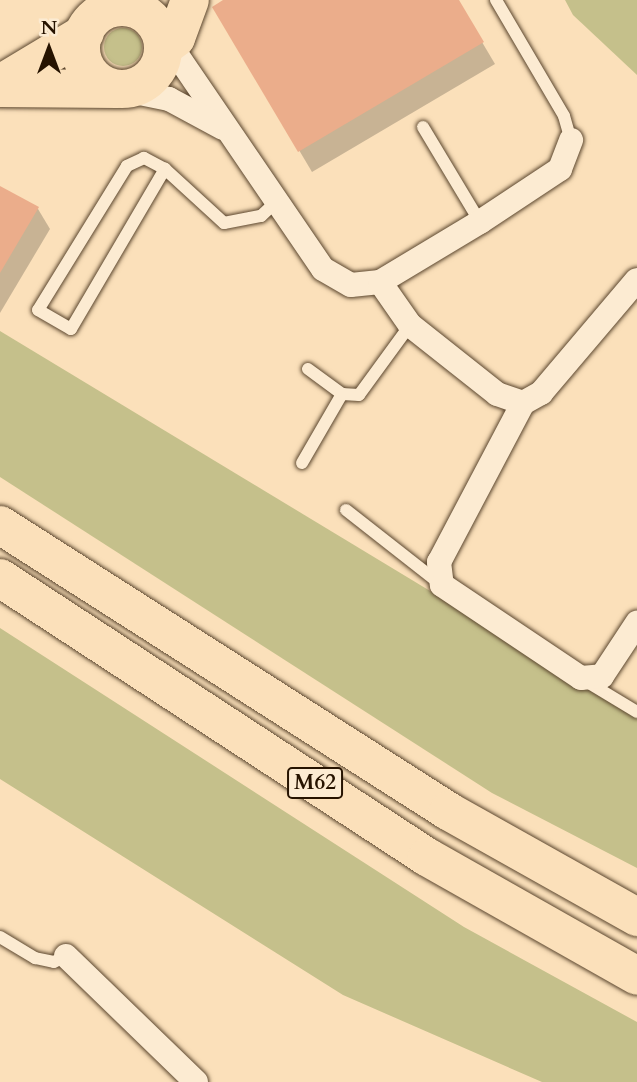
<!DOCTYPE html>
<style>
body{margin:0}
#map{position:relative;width:637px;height:1082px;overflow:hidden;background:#fbe0ba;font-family:Cardo,serif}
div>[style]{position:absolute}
.green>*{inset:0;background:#c5c08b}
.round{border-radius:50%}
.shadow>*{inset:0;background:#0003}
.building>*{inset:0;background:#ebad8b}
.roads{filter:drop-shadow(0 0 2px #5b462e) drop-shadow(0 0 2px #5b462e)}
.service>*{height:12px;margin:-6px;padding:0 6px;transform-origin:6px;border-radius:6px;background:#fcebd2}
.minor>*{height:24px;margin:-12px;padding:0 12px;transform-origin:12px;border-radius:12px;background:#fcebd2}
.primary>*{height:38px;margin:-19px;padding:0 19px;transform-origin:19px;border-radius:19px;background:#fbe0ba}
.primary>.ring{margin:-19px;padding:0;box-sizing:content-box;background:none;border:38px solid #fbe0ba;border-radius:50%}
.motorway>*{height:38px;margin:-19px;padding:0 19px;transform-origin:19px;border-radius:19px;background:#fbe0ba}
span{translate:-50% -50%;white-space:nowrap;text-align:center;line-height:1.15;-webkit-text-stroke:6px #fcebd2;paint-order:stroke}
.shield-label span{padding:2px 5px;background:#fcebd2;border:2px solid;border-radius:5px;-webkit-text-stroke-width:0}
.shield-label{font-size:21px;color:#261300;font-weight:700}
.north{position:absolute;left:14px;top:14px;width:70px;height:70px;-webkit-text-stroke:5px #fcebd2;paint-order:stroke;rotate:0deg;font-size:19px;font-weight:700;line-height:28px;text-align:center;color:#261300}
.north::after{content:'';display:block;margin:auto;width:24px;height:32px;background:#261300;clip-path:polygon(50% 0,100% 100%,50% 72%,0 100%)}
</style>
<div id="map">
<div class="green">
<div style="clip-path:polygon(565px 0,637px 0,637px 75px,573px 15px)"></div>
<div class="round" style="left:104px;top:28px;width:38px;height:38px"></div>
<div style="clip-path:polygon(0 331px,637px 716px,637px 868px,492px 793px,0 477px)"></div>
<div style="clip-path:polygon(0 628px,464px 927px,637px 1022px,637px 1082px,542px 1082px,343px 995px,0 779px)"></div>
</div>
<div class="shadow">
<div style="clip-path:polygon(227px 0,457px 0,495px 64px,312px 172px,214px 7px)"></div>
<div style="clip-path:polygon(0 188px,38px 209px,50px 229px,0 313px)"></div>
</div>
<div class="building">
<div style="clip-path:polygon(223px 0,459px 0,484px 42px,298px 152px,212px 7px)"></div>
<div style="clip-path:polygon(0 186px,39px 207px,0 273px)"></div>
</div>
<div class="roads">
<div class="service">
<div style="left:496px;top:0;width:134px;rotate:59.6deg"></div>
<div style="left:564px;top:116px;width:25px;rotate:74deg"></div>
<div style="left:423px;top:127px;width:111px;rotate:59deg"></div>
<div style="left:165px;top:169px;width:24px;rotate:-152deg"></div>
<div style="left:144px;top:158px;width:19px;rotate:155deg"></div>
<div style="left:127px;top:166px;width:169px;rotate:121.7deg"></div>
<div style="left:38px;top:310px;width:38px;rotate:30deg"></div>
<div style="left:71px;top:329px;width:186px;rotate:-59.6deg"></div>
<div style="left:165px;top:169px;width:80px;rotate:42.5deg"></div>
<div style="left:224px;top:223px;width:38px;rotate:-11deg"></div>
<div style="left:261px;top:216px;width:21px;rotate:-43deg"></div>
<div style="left:308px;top:369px;width:42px;rotate:36.3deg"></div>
<div style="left:302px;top:463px;width:80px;rotate:-59.9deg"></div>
<div style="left:342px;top:394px;width:17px;rotate:3deg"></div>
<div style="left:359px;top:395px;width:87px;rotate:-53.9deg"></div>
<div style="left:346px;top:510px;width:118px;rotate:38.1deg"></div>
<div style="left:584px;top:680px;width:62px;rotate:31.1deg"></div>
<div style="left:0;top:937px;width:41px;rotate:31deg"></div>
<div style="left:35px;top:958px;width:19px;rotate:12deg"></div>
<div style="left:54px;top:962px;width:13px;rotate:-27deg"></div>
</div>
<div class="minor">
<div style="left:164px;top:47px;width:15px;rotate:32deg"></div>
<div style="left:177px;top:55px;width:259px;rotate:55.7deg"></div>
<div style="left:323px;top:269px;width:32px;rotate:30deg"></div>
<div style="left:351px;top:285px;width:29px;rotate:-6deg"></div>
<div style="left:380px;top:282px;width:117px;rotate:-31deg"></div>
<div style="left:480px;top:222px;width:96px;rotate:-33.5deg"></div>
<div style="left:560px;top:169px;width:31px;rotate:-69deg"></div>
<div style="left:120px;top:89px;width:50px;rotate:11.5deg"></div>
<div style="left:169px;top:99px;width:61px;rotate:28.2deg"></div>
<div style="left:380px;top:282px;width:52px;rotate:55.1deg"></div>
<div style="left:410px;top:325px;width:111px;rotate:38.4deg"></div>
<div style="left:497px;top:394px;width:28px;rotate:19deg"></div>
<div style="left:523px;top:403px;width:21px;rotate:-29deg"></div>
<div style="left:541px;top:393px;width:148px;rotate:-49.7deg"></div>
<div style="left:523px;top:403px;width:180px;rotate:117.8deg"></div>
<div style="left:439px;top:562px;width:23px;rotate:83deg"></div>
<div style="left:442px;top:585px;width:167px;rotate:33.8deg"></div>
<div style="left:581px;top:678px;width:21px;rotate:-5deg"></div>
<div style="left:602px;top:676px;width:64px;rotate:-56.6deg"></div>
<div style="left:66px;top:956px;width:181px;rotate:44.1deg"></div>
</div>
<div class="primary">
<div class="ring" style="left:81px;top:7px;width:44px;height:44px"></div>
<div style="left:164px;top:47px;width:15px;rotate:-37deg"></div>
<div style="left:176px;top:38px;width:40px;rotate:-69.8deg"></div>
<div style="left:0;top:84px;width:99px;rotate:-31deg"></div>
<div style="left:0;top:88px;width:117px;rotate:0.5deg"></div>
</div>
<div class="motorway">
<div style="left:0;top:525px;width:532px;rotate:32.55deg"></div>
<div style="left:448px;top:811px;width:217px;rotate:29.3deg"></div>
<div style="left:0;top:578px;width:510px;rotate:33.16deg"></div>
<div style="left:427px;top:857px;width:241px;rotate:29.5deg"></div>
</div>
</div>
<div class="shield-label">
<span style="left:315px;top:783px">M62</span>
</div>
<div class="north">N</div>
</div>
